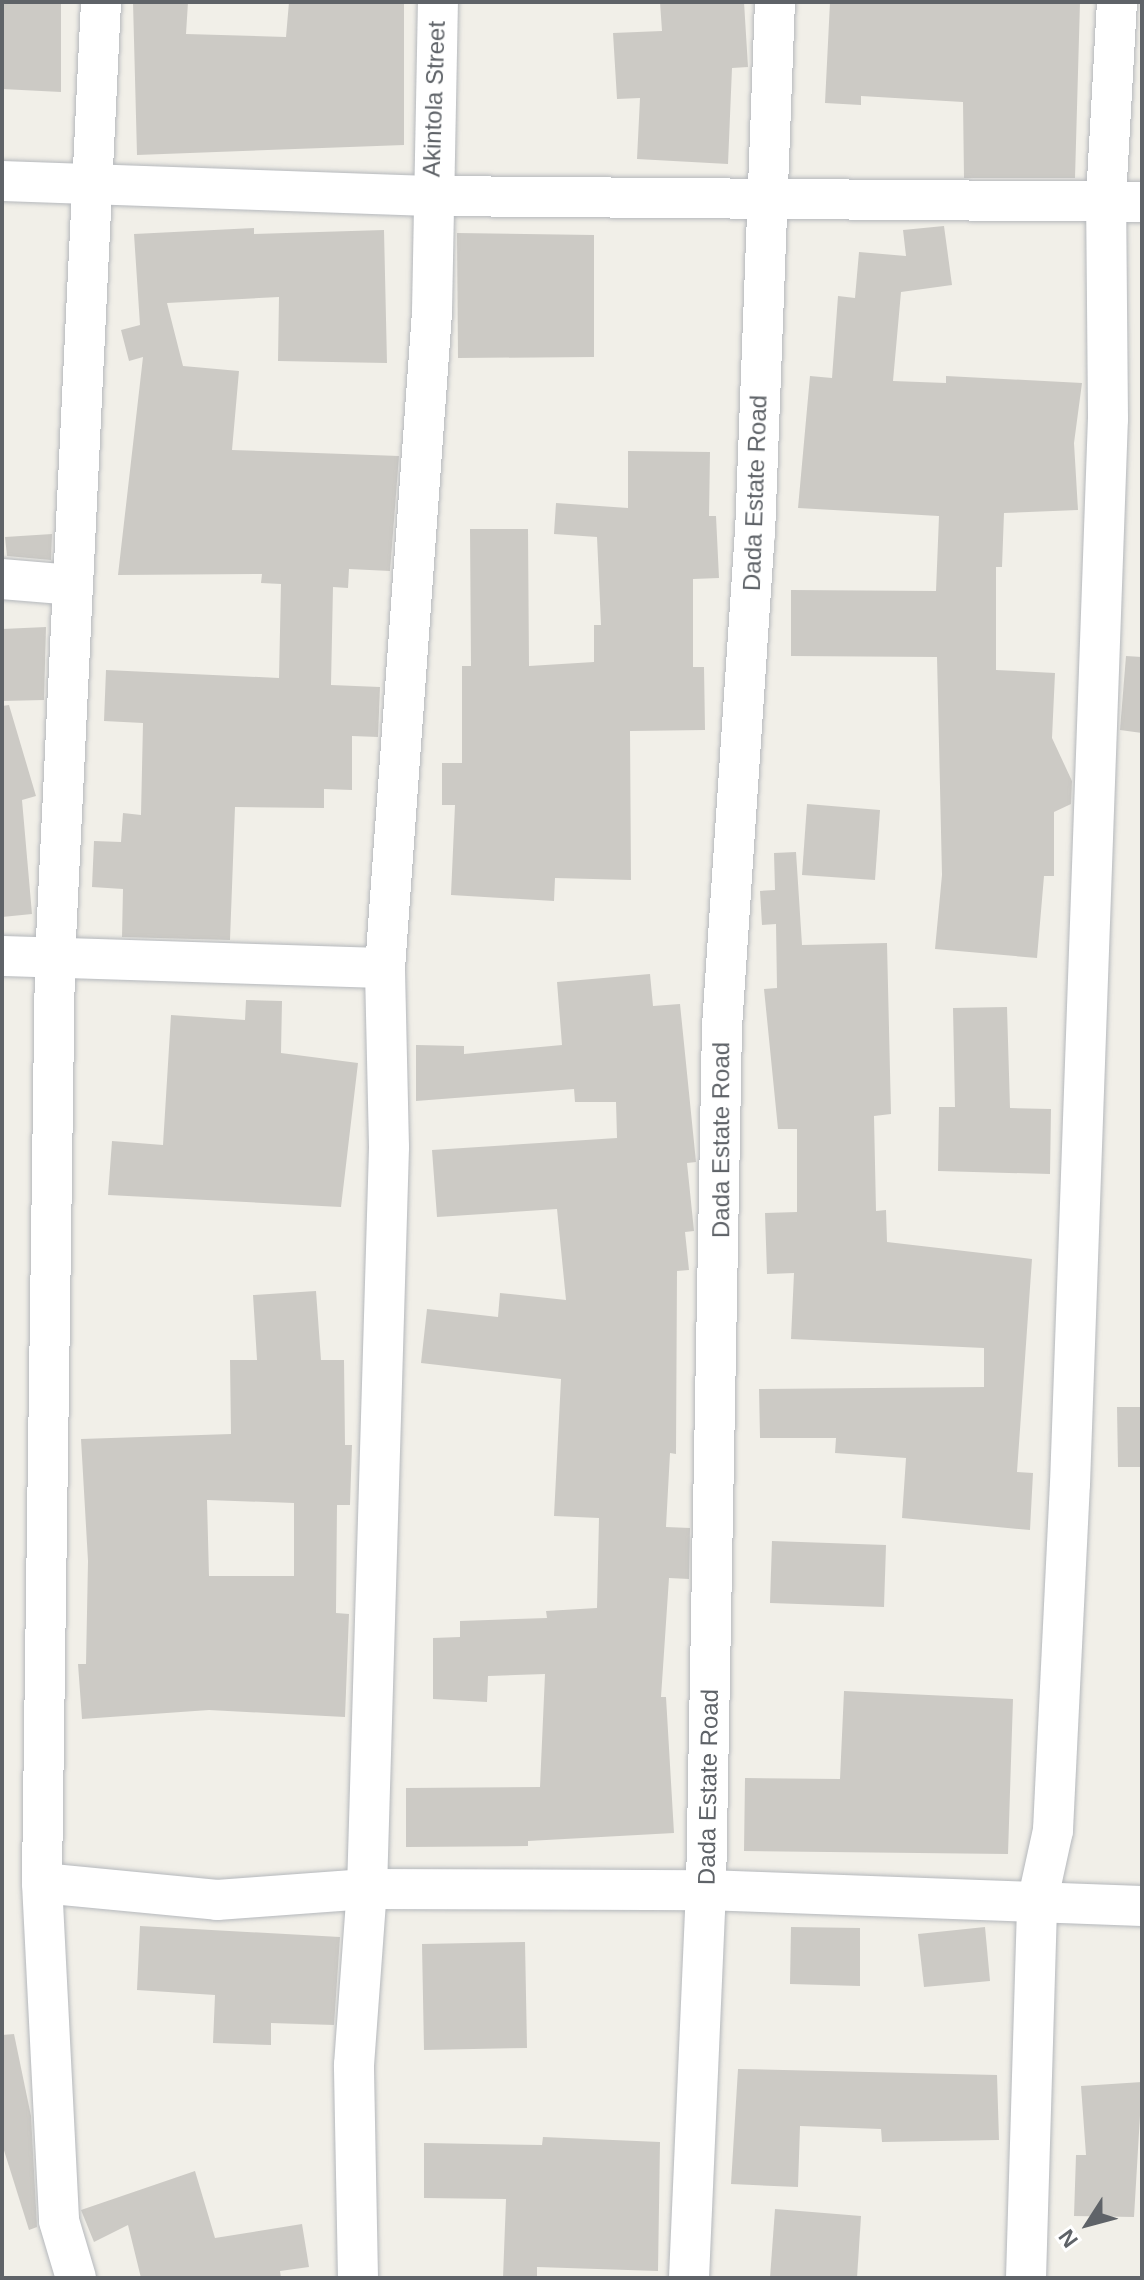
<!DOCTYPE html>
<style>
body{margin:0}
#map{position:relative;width:1144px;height:2280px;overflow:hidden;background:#f1efe8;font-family:Arial,sans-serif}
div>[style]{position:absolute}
.building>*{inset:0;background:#cccac5}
.roads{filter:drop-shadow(0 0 2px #b5b8bc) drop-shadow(0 0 2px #b5b8bc)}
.minor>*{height:40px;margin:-20px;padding:0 20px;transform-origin:20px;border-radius:20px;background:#fff}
span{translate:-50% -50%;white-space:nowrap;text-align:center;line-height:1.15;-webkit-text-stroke:8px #fff;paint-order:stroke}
.street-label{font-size:24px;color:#5f6368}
.frame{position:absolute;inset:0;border:4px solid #5f6368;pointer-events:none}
.north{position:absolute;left:1048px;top:2184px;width:80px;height:80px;-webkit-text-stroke:6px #fff;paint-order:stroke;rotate:234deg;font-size:22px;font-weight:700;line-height:32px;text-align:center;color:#5f6368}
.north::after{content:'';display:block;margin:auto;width:28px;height:36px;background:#5f6368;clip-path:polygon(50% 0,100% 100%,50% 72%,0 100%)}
</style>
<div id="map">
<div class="building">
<div style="clip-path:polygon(2px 2px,61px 2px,61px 92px,2px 89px)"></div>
<div style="clip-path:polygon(133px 2px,188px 2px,186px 34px,286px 37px,289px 2px,404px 2px,404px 145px,137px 155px)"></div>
<div style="clip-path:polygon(660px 2px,744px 2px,748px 67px,732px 68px,728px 164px,637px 159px,640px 98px,617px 99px,613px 33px,662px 31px)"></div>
<div style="clip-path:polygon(830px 2px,1080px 2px,1075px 178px,964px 178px,963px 102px,861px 96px,861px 105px,825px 103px)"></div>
<div style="clip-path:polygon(944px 226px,952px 285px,901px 292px,893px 381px,946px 383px,946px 376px,1082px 383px,1074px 443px,1078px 510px,1004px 513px,1002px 567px,996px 567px,996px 670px,1055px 673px,1052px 738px,1072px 781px,1071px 804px,1054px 812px,1054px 876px,1044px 876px,1037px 958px,935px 949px,942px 875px,937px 657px,791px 656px,791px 590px,936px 591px,939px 516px,798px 508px,810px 376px,832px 378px,838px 296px,855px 298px,859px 252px,906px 256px,903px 230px)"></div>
<div style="clip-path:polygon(254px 228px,254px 234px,384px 230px,387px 363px,278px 361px,279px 297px,167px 303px,183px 366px,239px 371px,232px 450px,399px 456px,390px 571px,349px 569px,348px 588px,333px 587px,331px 685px,380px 687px,378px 737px,352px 736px,352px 790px,324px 789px,324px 808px,235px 807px,230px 940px,122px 937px,123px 889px,92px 887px,94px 841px,121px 842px,123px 813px,141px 815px,143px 723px,104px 721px,106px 670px,279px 678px,281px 584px,261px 583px,262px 574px,118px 575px,143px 357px,129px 361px,121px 330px,140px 325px,134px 234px)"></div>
<div style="clip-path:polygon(457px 233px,594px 235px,594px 357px,458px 358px)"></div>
<div style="clip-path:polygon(628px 451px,710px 452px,709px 516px,716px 516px,719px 578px,693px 579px,693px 667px,704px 667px,705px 730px,630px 731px,631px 880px,555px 878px,554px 901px,451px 895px,455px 805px,442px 805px,442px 763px,462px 763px,462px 666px,471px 666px,470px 529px,528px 529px,529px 666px,594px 662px,594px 625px,601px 625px,597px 537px,554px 534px,556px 503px,628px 508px)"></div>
<div style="clip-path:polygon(52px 534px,51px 560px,7px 556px,5px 537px)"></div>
<div style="clip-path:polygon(46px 627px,44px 700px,2px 701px,2px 629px)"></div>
<div style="clip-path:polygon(1126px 656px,1142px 657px,1142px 733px,1120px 730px)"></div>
<div style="clip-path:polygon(9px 705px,36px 796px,22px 800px,32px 914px,2px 917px,2px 706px)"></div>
<div style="clip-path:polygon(807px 804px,880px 810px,875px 880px,802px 875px)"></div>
<div style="clip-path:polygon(796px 852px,802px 945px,887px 943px,891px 1114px,874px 1116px,876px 1211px,886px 1210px,887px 1242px,1032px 1259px,1017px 1472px,1033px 1473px,1030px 1530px,902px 1518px,906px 1458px,835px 1453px,836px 1438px,760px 1438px,759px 1389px,984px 1387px,984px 1348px,791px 1339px,794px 1273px,767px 1274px,765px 1213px,797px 1212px,797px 1129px,778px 1129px,764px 989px,777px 988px,776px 924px,762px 925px,760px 891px,775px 890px,774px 853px)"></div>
<div style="clip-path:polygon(650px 974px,653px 1006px,680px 1004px,696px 1162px,687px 1163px,694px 1231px,685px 1232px,689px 1270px,677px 1271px,676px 1454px,670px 1453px,666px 1527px,690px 1528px,689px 1579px,669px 1578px,661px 1697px,666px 1697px,674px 1833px,528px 1841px,528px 1846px,406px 1847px,406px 1788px,540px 1787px,545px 1674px,488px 1676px,487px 1702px,433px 1699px,433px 1638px,460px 1637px,460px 1621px,547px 1618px,546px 1611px,597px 1608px,599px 1518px,554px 1516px,561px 1379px,421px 1363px,427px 1309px,498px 1317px,500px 1293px,566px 1300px,557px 1209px,437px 1217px,432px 1150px,617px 1138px,616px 1102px,575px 1102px,574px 1089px,416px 1101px,416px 1045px,464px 1046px,464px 1054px,562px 1045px,557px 982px)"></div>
<div style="clip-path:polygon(246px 1000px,282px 1001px,281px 1053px,358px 1063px,341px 1207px,108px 1195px,112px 1141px,163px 1145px,171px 1015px,245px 1020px)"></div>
<div style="clip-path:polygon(1007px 1007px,1010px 1108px,1051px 1109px,1050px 1174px,938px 1171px,939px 1107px,955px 1107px,953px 1008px)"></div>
<div style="clip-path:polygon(evenodd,316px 1291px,321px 1360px,344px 1360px,345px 1445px,352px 1445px,350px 1505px,337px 1505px,336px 1613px,349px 1614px,345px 1717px,209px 1710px,82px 1719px,78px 1664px,86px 1664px,88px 1561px,81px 1439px,231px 1434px,230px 1360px,257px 1360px,253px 1295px,316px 1291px,207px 1500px,294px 1503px,294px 1576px,209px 1576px,207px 1500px)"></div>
<div style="clip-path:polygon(1117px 1407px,1142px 1407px,1142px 1467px,1118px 1467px)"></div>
<div style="clip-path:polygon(772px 1541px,886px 1545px,884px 1607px,770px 1603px)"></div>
<div style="clip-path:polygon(844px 1691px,1013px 1699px,1008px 1854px,744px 1851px,745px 1778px,840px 1779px)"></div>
<div style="clip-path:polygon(140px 1926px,340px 1937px,334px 2025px,271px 2023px,271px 2045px,213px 2043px,215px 1995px,137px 1990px)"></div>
<div style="clip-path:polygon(791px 1927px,860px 1928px,860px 1986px,790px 1984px)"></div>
<div style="clip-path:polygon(985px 1927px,990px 1981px,924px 1987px,918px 1934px)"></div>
<div style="clip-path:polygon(525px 1942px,527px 2048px,424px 2050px,422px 1944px)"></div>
<div style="clip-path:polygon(14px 2034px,31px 2116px,37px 2227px,29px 2230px,2px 2144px,2px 2035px)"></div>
<div style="clip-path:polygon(738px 2069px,997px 2075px,999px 2140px,882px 2142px,881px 2129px,800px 2126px,798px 2187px,731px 2184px)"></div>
<div style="clip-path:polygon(1142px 2082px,1134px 2217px,1074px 2216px,1076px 2155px,1086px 2155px,1081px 2086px)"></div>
<div style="clip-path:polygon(543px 2137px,660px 2142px,658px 2271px,537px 2267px,537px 2278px,503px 2278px,506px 2199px,424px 2198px,424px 2143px,542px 2145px)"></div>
<div style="clip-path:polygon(195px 2171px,215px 2238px,302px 2224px,309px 2267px,280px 2271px,281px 2278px,141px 2278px,128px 2225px,94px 2242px,81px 2210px)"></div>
<div style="clip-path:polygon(775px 2209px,861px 2216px,857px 2278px,770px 2278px)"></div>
</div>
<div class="roads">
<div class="minor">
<div style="left:101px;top:2px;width:957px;rotate:92.75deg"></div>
<div style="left:55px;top:958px;width:925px;rotate:90.81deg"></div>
<div style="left:42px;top:1883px;width:176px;rotate:5.5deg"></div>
<div style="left:217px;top:1900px;width:150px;rotate:-4.2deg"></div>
<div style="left:367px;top:1889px;width:339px;rotate:0.2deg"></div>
<div style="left:706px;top:1890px;width:436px;rotate:2.1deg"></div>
<div style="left:2px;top:181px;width:429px;rotate:2deg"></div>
<div style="left:431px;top:196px;width:711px;rotate:0.48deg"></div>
<div style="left:2px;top:579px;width:71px;rotate:4.8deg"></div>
<div style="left:2px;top:956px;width:383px;rotate:1.8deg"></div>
<div style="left:42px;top:1883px;width:338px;rotate:87.1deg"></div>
<div style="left:59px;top:2221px;width:59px;rotate:73.4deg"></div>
<div style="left:358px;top:2278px;width:213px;rotate:-91.1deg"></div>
<div style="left:354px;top:2065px;width:176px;rotate:-85.8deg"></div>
<div style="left:367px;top:1889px;width:742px;rotate:-88.3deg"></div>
<div style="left:389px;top:1147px;width:179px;rotate:-91.3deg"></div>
<div style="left:385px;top:968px;width:658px;rotate:-85.9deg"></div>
<div style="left:432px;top:312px;width:310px;rotate:-88.9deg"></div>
<div style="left:689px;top:2278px;width:388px;rotate:-87.5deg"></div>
<div style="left:706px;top:1890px;width:863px;rotate:-88.94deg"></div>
<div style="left:722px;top:1027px;width:494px;rotate:-86.2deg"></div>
<div style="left:755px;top:534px;width:532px;rotate:-87.85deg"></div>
<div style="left:1026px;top:2278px;width:375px;rotate:-88.3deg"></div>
<div style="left:1037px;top:1903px;width:75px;rotate:-77.6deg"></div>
<div style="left:1053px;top:1830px;width:346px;rotate:-87.2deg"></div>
<div style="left:1070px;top:1484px;width:1066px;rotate:-87.96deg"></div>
<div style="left:1108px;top:419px;width:220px;rotate:-90.5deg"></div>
<div style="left:1106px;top:199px;width:197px;rotate:-86.8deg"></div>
</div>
</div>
<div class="street-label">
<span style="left:434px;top:99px;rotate:-88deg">Akintola Street</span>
<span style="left:755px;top:493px;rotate:-88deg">Dada Estate Road</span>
<span style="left:721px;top:1140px;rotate:-90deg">Dada Estate Road</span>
<span style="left:708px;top:1787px;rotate:-89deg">Dada Estate Road</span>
</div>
<div class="frame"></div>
<div class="north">N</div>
</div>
